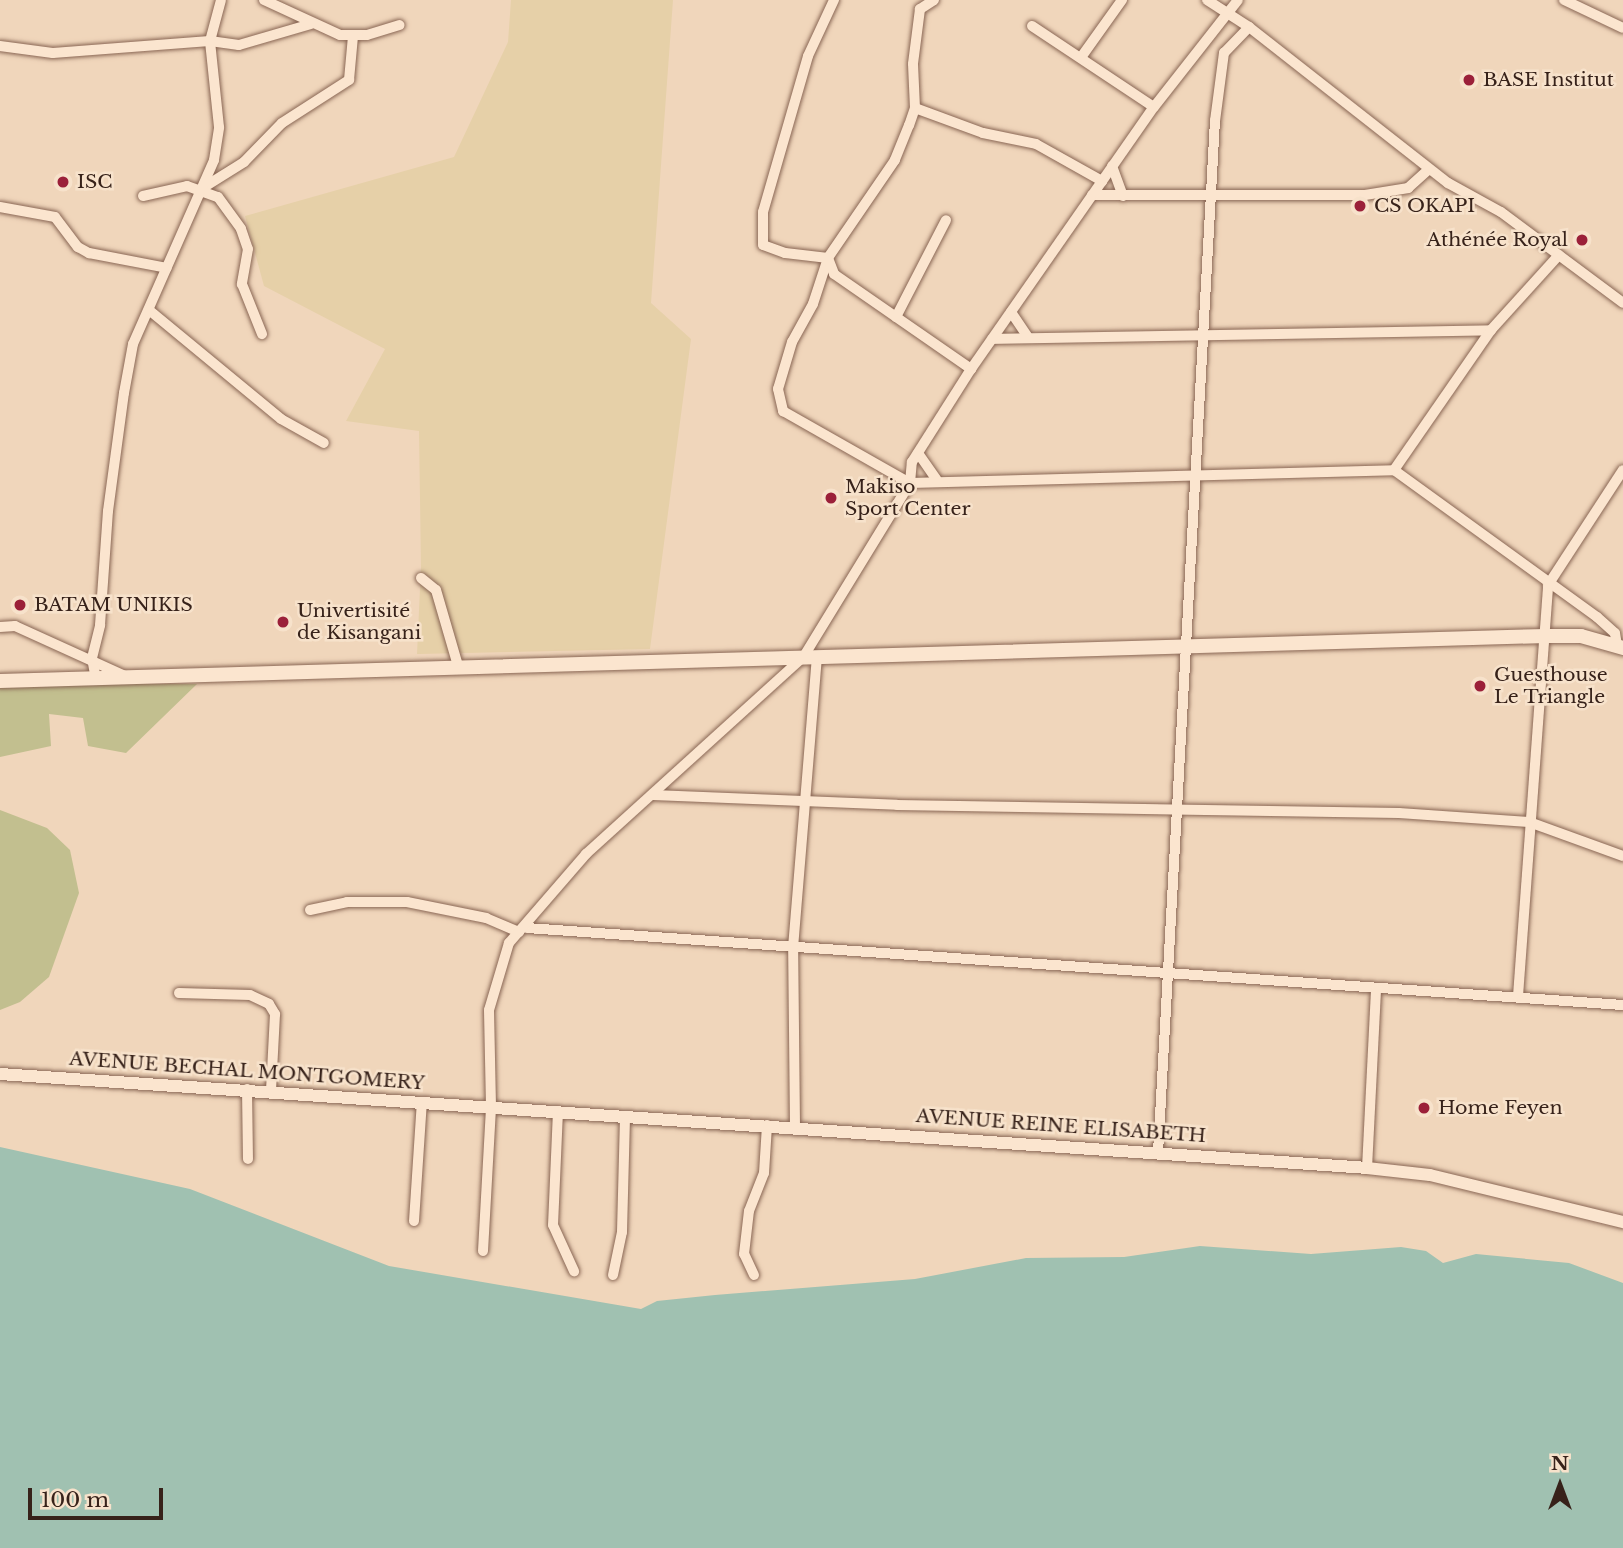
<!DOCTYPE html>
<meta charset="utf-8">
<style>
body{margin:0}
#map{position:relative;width:1623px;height:1548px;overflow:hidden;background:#f0d6bb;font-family:"Libre Baskerville",serif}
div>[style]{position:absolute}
.farmland>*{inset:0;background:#e6d0a8}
.cemetery>*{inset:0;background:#c2bf8f}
.water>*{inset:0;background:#a0c1b1}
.roads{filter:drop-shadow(0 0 2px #896654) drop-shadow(0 0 2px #896654)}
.minor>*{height:10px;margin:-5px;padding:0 5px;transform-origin:5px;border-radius:5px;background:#fbe5cf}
.tertiary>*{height:12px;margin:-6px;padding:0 6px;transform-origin:6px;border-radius:6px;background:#fbe5cf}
.secondary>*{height:14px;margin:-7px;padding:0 7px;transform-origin:7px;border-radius:7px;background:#fbe5cf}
.dots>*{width:19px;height:19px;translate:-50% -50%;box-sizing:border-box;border:4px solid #f7e2cb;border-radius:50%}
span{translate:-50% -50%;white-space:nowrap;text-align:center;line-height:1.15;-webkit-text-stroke:5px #f7e2cb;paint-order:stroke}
.poi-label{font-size:19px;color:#37221a}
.left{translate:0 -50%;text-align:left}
.right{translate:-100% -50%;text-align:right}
.street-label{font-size:19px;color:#37221a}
.north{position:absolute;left:1525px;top:1450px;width:70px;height:70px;-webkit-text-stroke:5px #f7e2cb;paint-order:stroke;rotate:0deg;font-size:19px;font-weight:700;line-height:28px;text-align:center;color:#37221a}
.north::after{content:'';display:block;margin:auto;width:24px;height:32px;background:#37221a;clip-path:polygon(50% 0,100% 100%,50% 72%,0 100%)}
.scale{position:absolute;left:28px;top:1488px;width:135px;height:32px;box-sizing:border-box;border:4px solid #37221a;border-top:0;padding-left:9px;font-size:21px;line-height:24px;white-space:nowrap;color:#37221a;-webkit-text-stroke:5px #f7e2cb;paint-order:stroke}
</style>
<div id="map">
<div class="farmland">
<div style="clip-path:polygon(511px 0,673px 0,651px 303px,691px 339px,650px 649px,417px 654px,421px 567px,419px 431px,346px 421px,385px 349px,264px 286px,245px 216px,454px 157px,508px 42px)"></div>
</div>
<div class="cemetery">
<div style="clip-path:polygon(0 682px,197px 684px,126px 753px,88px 746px,83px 718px,49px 714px,51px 746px,0 757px)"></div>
<div style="clip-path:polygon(0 810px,47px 828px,70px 850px,79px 893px,49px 977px,20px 1002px,0 1010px)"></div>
</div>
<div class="water">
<div style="clip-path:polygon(0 1147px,190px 1189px,389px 1266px,641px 1309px,657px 1301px,715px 1295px,915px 1279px,1026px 1258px,1124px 1257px,1200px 1246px,1311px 1254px,1401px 1247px,1426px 1251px,1443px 1263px,1476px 1254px,1569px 1263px,1623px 1283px,1623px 1548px,0 1548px)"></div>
</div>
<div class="roads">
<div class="minor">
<div style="left:264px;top:0;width:84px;rotate:24.7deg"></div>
<div style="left:340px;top:35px;width:27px"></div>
<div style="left:367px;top:35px;width:34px;rotate:-17deg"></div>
<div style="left:934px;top:0;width:17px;rotate:147deg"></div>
<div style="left:920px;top:9px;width:55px;rotate:97.3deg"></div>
<div style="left:913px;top:64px;width:44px;rotate:87.4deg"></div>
<div style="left:915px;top:108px;width:18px;rotate:109deg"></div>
<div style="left:909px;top:125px;width:38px;rotate:112deg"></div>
<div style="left:895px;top:160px;width:119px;rotate:124.4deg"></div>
<div style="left:828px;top:258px;width:48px;rotate:108.1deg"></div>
<div style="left:813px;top:304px;width:43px;rotate:118.9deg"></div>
<div style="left:792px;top:342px;width:49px;rotate:106.6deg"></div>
<div style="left:778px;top:389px;width:23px;rotate:77deg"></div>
<div style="left:783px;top:411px;width:146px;rotate:29.6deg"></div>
<div style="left:910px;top:483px;width:484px;rotate:-1.5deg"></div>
<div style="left:1394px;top:470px;width:251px;rotate:35.9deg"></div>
<div style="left:1597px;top:617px;width:24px;rotate:42deg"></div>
<div style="left:1615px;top:633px;width:12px;rotate:81deg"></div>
<div style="left:1207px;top:0;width:50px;rotate:32.7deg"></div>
<div style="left:1249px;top:27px;width:253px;rotate:38.1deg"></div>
<div style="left:1448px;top:183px;width:60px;rotate:28.7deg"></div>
<div style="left:1501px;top:212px;width:152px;rotate:36.7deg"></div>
<div style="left:1564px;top:0;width:65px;rotate:25.4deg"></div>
<div style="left:1032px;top:26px;width:146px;rotate:33.6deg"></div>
<div style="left:0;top:46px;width:53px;rotate:7.5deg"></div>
<div style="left:53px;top:53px;width:157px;rotate:-4.4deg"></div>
<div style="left:210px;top:41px;width:29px;rotate:8deg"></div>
<div style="left:239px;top:45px;width:75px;rotate:-16.3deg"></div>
<div style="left:1082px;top:56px;width:69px;rotate:-54.5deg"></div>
<div style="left:915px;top:108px;width:72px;rotate:20.2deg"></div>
<div style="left:983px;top:133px;width:54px;rotate:11.7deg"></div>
<div style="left:1036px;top:144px;width:76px;rotate:29.3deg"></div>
<div style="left:1112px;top:166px;width:32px;rotate:70deg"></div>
<div style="left:201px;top:189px;width:51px;rotate:-32.1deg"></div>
<div style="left:244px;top:162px;width:54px;rotate:-45.7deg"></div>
<div style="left:282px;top:123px;width:80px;rotate:-32.7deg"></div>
<div style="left:349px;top:80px;width:44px;rotate:-84.8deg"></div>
<div style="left:1092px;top:195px;width:273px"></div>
<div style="left:1365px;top:195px;width:44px;rotate:-9.2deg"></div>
<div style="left:1408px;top:188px;width:28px;rotate:-42deg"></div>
<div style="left:143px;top:196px;width:45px;rotate:-12.8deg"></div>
<div style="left:187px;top:186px;width:33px;rotate:20deg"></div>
<div style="left:218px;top:197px;width:39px;rotate:54deg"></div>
<div style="left:241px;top:229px;width:21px;rotate:71deg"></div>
<div style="left:248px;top:249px;width:36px;rotate:100deg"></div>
<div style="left:242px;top:284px;width:54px;rotate:68.2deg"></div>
<div style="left:0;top:207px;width:56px;rotate:10.3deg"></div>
<div style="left:55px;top:217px;width:38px;rotate:53deg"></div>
<div style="left:78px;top:247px;width:13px;rotate:29deg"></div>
<div style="left:89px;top:253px;width:79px;rotate:10.9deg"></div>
<div style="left:828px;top:258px;width:43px;rotate:-173.4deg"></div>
<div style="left:785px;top:253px;width:23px;rotate:-160deg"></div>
<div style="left:763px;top:245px;width:33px;rotate:-90deg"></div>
<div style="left:763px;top:212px;width:162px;rotate:-73.9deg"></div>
<div style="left:808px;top:56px;width:62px;rotate:-65.1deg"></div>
<div style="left:828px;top:258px;width:17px;rotate:69deg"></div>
<div style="left:834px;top:274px;width:167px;rotate:34.7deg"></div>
<div style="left:149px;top:310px;width:171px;rotate:39.5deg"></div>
<div style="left:281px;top:419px;width:49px;rotate:29.2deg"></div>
<div style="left:1011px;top:312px;width:29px;rotate:56deg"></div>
<div style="left:896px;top:317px;width:109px;rotate:-62.7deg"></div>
<div style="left:992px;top:339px;width:499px;rotate:-1deg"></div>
<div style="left:918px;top:453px;width:33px;rotate:55deg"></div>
<div style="left:1394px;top:470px;width:170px;rotate:-55.3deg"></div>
<div style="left:1491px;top:330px;width:101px;rotate:-47.8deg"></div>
<div style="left:421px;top:578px;width:19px;rotate:39deg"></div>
<div style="left:436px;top:590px;width:82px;rotate:73.8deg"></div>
<div style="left:0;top:627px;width:15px;rotate:-4deg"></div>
<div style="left:15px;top:626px;width:121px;rotate:24.4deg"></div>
<div style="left:96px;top:679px;width:21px;rotate:-101deg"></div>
<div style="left:92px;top:658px;width:34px;rotate:-76deg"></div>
<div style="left:100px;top:625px;width:114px;rotate:-86deg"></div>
<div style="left:108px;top:511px;width:119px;rotate:-82.3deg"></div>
<div style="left:124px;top:393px;width:50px;rotate:-79.6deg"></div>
<div style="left:133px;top:344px;width:201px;rotate:-66.2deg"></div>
<div style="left:214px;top:160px;width:33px;rotate:-81deg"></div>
<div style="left:219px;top:127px;width:86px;rotate:-96deg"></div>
<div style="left:210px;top:41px;width:42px;rotate:-75deg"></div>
<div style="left:653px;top:795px;width:244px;rotate:2.3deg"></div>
<div style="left:897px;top:805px;width:502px;rotate:0.91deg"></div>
<div style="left:1399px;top:813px;width:130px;rotate:4deg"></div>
<div style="left:1529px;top:822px;width:100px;rotate:19.9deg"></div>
<div style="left:310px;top:910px;width:38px;rotate:-12deg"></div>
<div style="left:347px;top:902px;width:60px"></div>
<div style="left:407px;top:902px;width:81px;rotate:11.4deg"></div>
<div style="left:486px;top:918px;width:36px;rotate:23deg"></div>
<div style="left:527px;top:928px;width:1099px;rotate:4.02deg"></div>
<div style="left:179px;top:993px;width:71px;rotate:1.6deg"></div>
<div style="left:250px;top:995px;width:21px;rotate:25deg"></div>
<div style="left:269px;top:1004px;width:12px;rotate:59deg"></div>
<div style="left:275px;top:1014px;width:77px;rotate:93deg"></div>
<div style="left:1518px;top:996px;width:412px;rotate:-85.8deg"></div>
<div style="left:1548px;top:585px;width:137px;rotate:-56.9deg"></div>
<div style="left:247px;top:1089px;width:70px;rotate:89.2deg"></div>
<div style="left:558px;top:1111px;width:114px;rotate:92.5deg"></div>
<div style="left:553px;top:1225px;width:51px;rotate:65.5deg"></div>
<div style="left:795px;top:1126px;width:178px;rotate:-90.6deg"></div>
<div style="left:793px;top:948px;width:293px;rotate:-85.3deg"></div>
<div style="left:1158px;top:1153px;width:1034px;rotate:-86.84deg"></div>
<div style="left:1215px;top:121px;width:69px;rotate:-82.5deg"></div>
<div style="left:1224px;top:53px;width:36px;rotate:-46deg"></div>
<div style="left:1367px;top:1168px;width:179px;rotate:-87.1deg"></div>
<div style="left:414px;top:1221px;width:119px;rotate:-86.2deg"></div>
<div style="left:483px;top:1251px;width:145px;rotate:-86.8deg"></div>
<div style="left:491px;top:1106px;width:96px;rotate:-91.2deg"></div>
<div style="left:489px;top:1010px;width:70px;rotate:-73.4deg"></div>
<div style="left:509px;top:943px;width:118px;rotate:-49.1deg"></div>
<div style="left:586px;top:854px;width:294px;rotate:-42.2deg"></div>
<div style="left:804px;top:656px;width:203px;rotate:-58.5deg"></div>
<div style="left:910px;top:483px;width:21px;rotate:-85deg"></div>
<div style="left:912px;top:462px;width:110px;rotate:-57.6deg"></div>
<div style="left:971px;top:369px;width:320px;rotate:-55.1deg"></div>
<div style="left:1154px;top:107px;width:136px;rotate:-51.9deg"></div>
<div style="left:613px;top:1275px;width:44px;rotate:-78.2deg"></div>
<div style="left:622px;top:1232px;width:116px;rotate:-88.5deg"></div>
<div style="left:754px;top:1275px;width:23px;rotate:-115deg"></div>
<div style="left:744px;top:1254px;width:43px;rotate:-83.4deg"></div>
<div style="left:749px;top:1211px;width:41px;rotate:-68.5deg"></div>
<div style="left:764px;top:1173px;width:48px;rotate:-86.4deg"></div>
</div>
<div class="tertiary">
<div style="left:0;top:1074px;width:1370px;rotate:3.93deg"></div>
<div style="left:1367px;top:1168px;width:63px;rotate:6.3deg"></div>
<div style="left:1430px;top:1175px;width:199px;rotate:13.7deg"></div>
</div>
<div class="secondary">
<div style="left:0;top:681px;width:1547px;rotate:-1.67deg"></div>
<div style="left:1546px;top:636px;width:35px"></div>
<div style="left:1581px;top:636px;width:44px;rotate:15.9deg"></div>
</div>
</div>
<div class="dots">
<div style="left:1469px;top:80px;background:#9b2039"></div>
<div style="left:63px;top:182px;background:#9b2039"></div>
<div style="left:1360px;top:206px;background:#9b2039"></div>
<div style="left:1582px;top:240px;background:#9b2039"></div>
<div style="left:831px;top:498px;background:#9b2039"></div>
<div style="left:20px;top:605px;background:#9b2039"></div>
<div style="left:283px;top:622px;background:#9b2039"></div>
<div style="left:1480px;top:686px;background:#9b2039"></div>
<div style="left:1424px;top:1108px;background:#9b2039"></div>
</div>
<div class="poi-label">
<span class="left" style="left:1483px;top:80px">BASE Institut</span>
<span class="left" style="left:77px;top:182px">ISC</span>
<span class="left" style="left:1374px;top:206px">CS OKAPI</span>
<span class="right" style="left:1568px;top:240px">Athénée Royal</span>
<span class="left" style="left:845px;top:498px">Makiso<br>Sport Center</span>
<span class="left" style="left:34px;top:605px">BATAM UNIKIS</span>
<span class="left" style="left:297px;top:622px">Univertisité<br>de Kisangani</span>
<span class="left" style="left:1494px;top:686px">Guesthouse<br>Le Triangle</span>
<span class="left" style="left:1438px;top:1108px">Home Feyen</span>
</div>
<div class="street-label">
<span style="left:247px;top:1071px;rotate:4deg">AVENUE BECHAL MONTGOMERY</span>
<span style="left:1061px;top:1126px;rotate:4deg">AVENUE REINE ELISABETH</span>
</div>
<div class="north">N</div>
<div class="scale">100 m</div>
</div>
